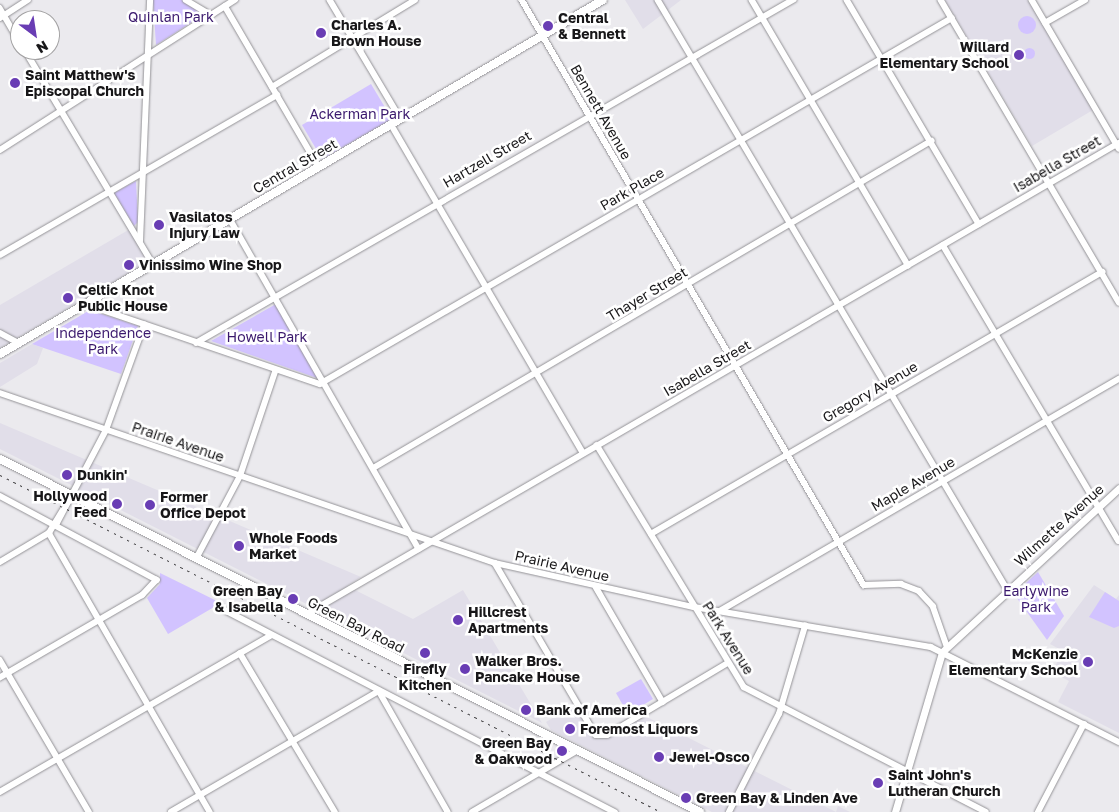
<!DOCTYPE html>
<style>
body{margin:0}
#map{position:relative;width:1119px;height:812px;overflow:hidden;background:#ebeaee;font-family:"Golos Text",sans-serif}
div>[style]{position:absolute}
.built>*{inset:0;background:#e1dee9}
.green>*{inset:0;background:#d2c3ff}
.round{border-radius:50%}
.roads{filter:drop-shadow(0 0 1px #949397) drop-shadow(0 0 1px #949397)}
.minor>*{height:5.5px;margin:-2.75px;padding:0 2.75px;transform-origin:2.75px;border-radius:2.75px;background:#fff}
.tertiary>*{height:7px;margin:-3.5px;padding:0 3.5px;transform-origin:3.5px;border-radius:3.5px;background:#fff}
.secondary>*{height:8px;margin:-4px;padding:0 4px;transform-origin:4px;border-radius:4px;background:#fff}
.rail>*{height:1px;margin-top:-0.5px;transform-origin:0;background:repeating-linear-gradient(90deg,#424143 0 2.5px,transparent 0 7.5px)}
.dots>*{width:14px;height:14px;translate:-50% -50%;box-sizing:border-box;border:2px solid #fff;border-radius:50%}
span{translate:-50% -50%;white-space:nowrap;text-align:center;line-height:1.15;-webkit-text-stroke:5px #fff;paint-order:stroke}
.park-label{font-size:14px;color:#3a186d}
.poi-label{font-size:14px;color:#181719;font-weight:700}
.left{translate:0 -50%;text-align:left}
.right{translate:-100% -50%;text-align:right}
.street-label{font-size:14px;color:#181719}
.north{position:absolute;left:10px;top:10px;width:50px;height:50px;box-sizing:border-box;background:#fff;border:1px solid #a3a2a3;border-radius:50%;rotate:149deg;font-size:14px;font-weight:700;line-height:20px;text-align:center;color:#181719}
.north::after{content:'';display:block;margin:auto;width:18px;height:22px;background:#693db4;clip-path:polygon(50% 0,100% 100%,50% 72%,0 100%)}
</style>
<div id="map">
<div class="built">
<div style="clip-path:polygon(625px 0,681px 0,643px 29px)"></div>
<div style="clip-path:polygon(945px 0,1028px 0,1093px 110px,1032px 146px)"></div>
<div style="clip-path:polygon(130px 229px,149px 261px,0 348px,0 305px)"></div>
<div style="clip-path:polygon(32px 344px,43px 348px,37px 364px,0 387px,0 363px)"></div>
<div style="clip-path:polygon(0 423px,361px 577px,347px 586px,413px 619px,463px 590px,542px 723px,0 449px)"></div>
<div style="clip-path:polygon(1094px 585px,1116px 599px,1119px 595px,1119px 733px,1058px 702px,1069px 681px,1052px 672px,1063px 651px,1050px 644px)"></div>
<div style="clip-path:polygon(574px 705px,598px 739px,645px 716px,836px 812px,838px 806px,850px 812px,712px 812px,551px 730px,546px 722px)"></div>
</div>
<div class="green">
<div style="clip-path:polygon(153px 0,182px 0,203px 15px,156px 45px)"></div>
<div class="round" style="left:1018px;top:16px;width:18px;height:18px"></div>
<div class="round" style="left:1023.5px;top:47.5px;width:11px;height:11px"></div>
<div style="clip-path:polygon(371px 84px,392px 119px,322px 159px,302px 125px)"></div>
<div style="clip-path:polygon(136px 181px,138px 222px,134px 226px,114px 193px)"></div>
<div style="clip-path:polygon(276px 304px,320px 379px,211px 341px)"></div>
<div style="clip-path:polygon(90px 310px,138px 326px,121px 374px,32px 344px)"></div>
<div style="clip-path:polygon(1038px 572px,1064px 616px,1047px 640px,1014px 594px)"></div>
<div style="clip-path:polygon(160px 573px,221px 603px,168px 634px,147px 598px,160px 584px)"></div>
<div style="clip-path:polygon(1105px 592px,1119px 601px,1119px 626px,1114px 628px,1089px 617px)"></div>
<div style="clip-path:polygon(641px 679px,653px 699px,628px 714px,616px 693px)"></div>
</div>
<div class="roads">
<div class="minor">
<div style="left:186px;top:0;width:29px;rotate:31deg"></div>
<div style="left:330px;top:0;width:139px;rotate:59.2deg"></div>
<div style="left:522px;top:0;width:678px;rotate:59.69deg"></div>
<div style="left:864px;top:585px;width:37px;rotate:-2deg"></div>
<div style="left:901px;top:584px;width:19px;rotate:21deg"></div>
<div style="left:919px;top:591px;width:21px;rotate:47deg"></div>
<div style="left:933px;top:606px;width:42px;rotate:70.7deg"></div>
<div style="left:658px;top:0;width:685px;rotate:59.35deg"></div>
<div style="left:752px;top:0;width:308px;rotate:59.5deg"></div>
<div style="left:847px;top:0;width:260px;rotate:59.5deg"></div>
<div style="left:941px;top:0;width:351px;rotate:59.5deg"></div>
<div style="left:1032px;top:0;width:172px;rotate:59.6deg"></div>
<div style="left:225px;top:6px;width:186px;rotate:59.7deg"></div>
<div style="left:0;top:8px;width:39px;rotate:60deg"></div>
<div style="left:0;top:18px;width:33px;rotate:-33deg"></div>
<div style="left:1045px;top:23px;width:46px;rotate:-29.9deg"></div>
<div style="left:25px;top:50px;width:249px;rotate:59.1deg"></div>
<div style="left:272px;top:87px;width:167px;rotate:-31.3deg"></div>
<div style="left:391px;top:124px;width:381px;rotate:59.7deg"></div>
<div style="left:0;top:150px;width:279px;rotate:-32.6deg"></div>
<div style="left:230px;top:219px;width:380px;rotate:60.2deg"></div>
<div style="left:140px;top:241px;width:241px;rotate:-87.6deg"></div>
<div style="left:943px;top:245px;width:344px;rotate:59.3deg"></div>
<div style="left:0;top:255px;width:320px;rotate:-30deg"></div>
<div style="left:85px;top:304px;width:248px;rotate:18.8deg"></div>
<div style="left:320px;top:384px;width:730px;rotate:-30.08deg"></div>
<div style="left:0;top:333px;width:21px;rotate:28deg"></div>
<div style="left:196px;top:343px;width:689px;rotate:-29.88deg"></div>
<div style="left:0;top:393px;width:523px;rotate:18.95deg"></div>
<div style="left:495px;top:563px;width:204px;rotate:12.5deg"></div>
<div style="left:694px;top:607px;width:240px;rotate:9.6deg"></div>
<div style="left:931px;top:647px;width:211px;rotate:26.8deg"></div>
<div style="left:597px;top:445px;width:283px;rotate:58.7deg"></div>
<div style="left:744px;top:687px;width:272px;rotate:27.3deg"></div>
<div style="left:375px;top:467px;width:645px;rotate:-30.38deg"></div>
<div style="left:0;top:496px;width:178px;rotate:28.1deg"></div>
<div style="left:157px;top:580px;width:21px;rotate:133deg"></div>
<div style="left:143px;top:595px;width:165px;rotate:149.9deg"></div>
<div style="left:56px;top:525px;width:107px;rotate:-62.2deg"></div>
<div style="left:106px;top:430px;width:112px;rotate:-70.1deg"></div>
<div style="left:49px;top:533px;width:322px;rotate:60deg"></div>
<div style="left:651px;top:534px;width:522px;rotate:-30.15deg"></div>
<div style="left:197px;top:557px;width:92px;rotate:-62deg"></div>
<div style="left:240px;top:476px;width:110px;rotate:-71.4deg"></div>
<div style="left:0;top:562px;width:57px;rotate:-30.6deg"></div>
<div style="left:49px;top:533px;width:44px;rotate:-58.8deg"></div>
<div style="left:495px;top:563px;width:199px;rotate:59.6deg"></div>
<div style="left:596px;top:735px;width:11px"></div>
<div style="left:607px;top:735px;width:141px;rotate:-30.8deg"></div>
<div style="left:596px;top:587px;width:133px;rotate:59.8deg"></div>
<div style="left:219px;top:607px;width:446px;rotate:27.4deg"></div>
<div style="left:720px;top:611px;width:462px;rotate:-30.2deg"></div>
<div style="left:307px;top:614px;width:939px;rotate:-30.12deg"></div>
<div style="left:240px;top:653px;width:185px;rotate:59.1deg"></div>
<div style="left:0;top:660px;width:176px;rotate:59.6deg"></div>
<div style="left:0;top:792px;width:312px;rotate:-30deg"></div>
<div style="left:171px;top:812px;width:241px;rotate:-30.2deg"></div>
<div style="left:379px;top:691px;width:139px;rotate:60.3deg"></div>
<div style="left:472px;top:812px;width:123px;rotate:-30.3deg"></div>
<div style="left:729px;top:812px;width:110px;rotate:-63deg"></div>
<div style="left:779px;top:714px;width:92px;rotate:-73.5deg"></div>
<div style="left:1038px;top:812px;width:99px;rotate:-62.4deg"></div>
</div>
<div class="tertiary">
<div style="left:895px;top:812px;width:167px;rotate:-73.6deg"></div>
<div style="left:942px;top:652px;width:241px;rotate:-42.8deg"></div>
</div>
<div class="secondary">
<div style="left:0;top:354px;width:699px;rotate:-30.42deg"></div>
<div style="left:0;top:459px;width:784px;rotate:26.76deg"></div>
</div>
</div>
<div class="rail">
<div style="left:0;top:475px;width:742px;rotate:27.01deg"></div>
</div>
<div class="dots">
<div style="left:548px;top:26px;background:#693db4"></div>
<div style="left:321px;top:33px;background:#693db4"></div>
<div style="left:1019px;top:55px;background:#693db4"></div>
<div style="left:15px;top:83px;background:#693db4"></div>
<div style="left:159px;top:225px;background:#693db4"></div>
<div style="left:129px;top:265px;background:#693db4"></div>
<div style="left:68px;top:298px;background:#693db4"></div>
<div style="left:67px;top:475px;background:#693db4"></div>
<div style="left:117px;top:504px;background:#693db4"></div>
<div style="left:150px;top:505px;background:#693db4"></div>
<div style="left:239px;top:546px;background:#693db4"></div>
<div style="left:293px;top:599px;background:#693db4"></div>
<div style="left:458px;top:620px;background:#693db4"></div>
<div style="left:425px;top:653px;background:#693db4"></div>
<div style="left:1088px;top:662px;background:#693db4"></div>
<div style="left:465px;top:669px;background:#693db4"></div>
<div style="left:526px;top:710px;background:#693db4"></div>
<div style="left:570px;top:729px;background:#693db4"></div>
<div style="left:562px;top:751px;background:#693db4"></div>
<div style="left:659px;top:757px;background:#693db4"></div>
<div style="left:878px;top:783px;background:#693db4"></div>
<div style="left:686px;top:798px;background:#693db4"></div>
</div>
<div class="park-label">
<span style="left:171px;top:17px">Quinlan Park</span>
<span style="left:360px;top:114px">Ackerman Park</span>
<span style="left:103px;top:341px">Independence<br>Park</span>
<span style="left:267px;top:337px">Howell Park</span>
<span style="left:1036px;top:599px">Earlywine<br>Park</span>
</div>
<div class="poi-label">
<span class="left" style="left:558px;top:26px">Central<br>&amp; Bennett</span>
<span class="left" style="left:331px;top:33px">Charles A.<br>Brown House</span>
<span class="right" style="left:1009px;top:55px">Willard<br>Elementary School</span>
<span class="left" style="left:25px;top:83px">Saint Matthew's<br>Episcopal Church</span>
<span class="left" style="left:169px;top:225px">Vasilatos<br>Injury Law</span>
<span class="left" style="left:139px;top:265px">Vinissimo Wine Shop</span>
<span class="left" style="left:78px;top:298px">Celtic Knot<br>Public House</span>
<span class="left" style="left:77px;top:475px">Dunkin'</span>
<span class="right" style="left:107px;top:504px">Hollywood<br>Feed</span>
<span class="left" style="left:160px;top:505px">Former<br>Office Depot</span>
<span class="left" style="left:249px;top:546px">Whole Foods<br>Market</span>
<span class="right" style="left:283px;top:599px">Green Bay<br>&amp; Isabella</span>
<span class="left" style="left:468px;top:620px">Hillcrest<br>Apartments</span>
<span class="right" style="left:1078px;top:662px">McKenzie<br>Elementary School</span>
<span class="left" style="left:475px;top:669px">Walker Bros.<br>Pancake House</span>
<span style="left:425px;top:677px">Firefly<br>Kitchen</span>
<span class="left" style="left:536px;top:710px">Bank of America</span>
<span class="left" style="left:580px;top:729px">Foremost Liquors</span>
<span class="right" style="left:552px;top:751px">Green Bay<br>&amp; Oakwood</span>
<span class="left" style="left:669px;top:757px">Jewel-Osco</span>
<span class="left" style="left:888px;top:783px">Saint John's<br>Lutheran Church</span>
<span class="left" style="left:696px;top:798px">Green Bay &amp; Linden Ave</span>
</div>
<div class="street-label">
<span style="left:601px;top:112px;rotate:60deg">Bennett Avenue</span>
<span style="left:487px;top:159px;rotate:-30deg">Hartzell Street</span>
<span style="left:1057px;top:164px;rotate:-30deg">Isabella Street</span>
<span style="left:295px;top:166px;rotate:-30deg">Central Street</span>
<span style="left:632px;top:189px;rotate:-30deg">Park Place</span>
<span style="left:647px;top:294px;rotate:-31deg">Thayer Street</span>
<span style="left:707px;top:368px;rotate:-30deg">Isabella Street</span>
<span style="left:870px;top:392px;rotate:-30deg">Gregory Avenue</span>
<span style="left:178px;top:442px;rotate:19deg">Prairie Avenue</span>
<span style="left:913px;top:484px;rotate:-30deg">Maple Avenue</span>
<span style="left:1059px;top:525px;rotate:-42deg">Wilmette Avenue</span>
<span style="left:562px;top:566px;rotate:13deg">Prairie Avenue</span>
<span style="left:356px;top:625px;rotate:27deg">Green Bay Road</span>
<span style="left:728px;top:638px;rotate:58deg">Park Avenue</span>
</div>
<div class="north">N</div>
</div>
